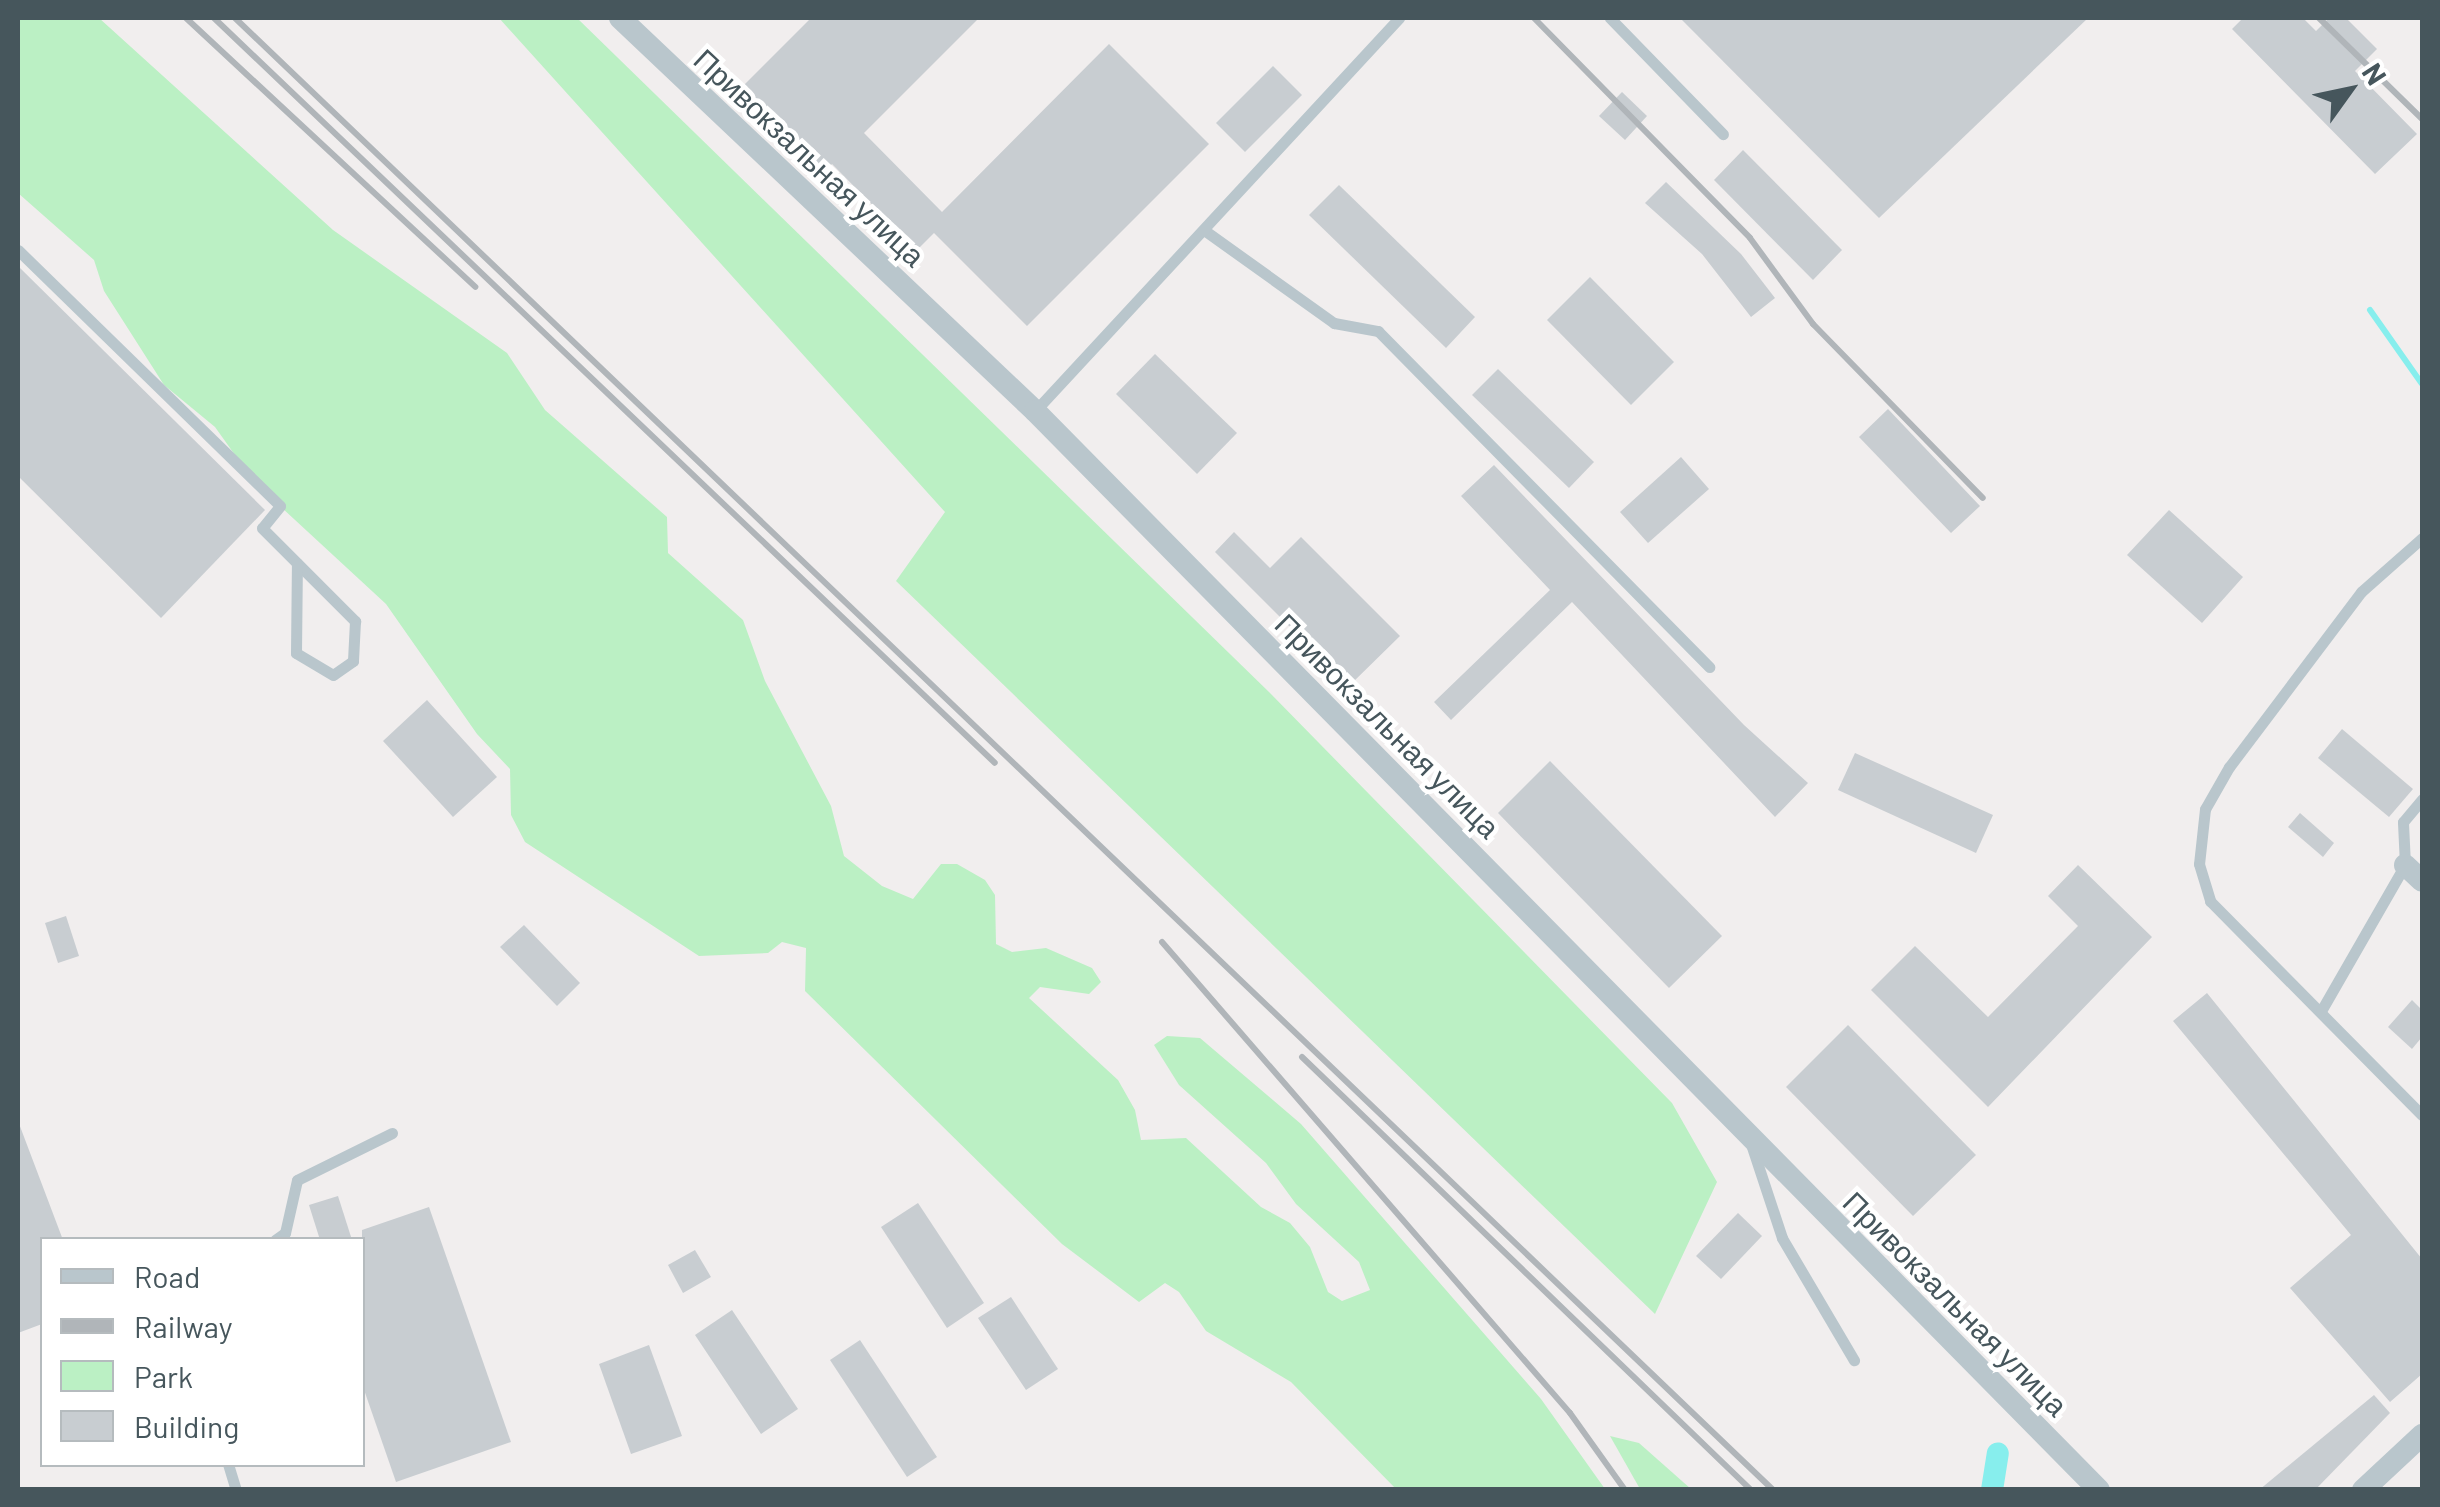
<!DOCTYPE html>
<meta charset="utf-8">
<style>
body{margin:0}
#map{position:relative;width:2440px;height:1507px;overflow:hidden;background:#f1eeee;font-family:Barlow,sans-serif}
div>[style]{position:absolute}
.green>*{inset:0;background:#bbf0c4}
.stream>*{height:6px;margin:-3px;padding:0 3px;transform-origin:3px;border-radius:3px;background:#87eeed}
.canal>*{height:22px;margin:-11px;padding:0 11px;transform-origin:11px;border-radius:11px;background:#87eeed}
.building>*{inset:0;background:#c8cdd1}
.lane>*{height:11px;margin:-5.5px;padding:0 5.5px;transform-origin:5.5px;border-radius:5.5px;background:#b9c6cc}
.street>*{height:22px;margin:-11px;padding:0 11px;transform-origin:11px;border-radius:11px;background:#b9c6cc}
.rail>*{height:6px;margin:-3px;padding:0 3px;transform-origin:3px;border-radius:3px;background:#b0b5b9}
span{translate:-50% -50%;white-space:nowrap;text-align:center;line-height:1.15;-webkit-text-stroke:9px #fff;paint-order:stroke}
.street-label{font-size:30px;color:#46565c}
.frame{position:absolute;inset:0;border:20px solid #46565c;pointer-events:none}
.legend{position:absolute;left:40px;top:1237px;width:325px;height:230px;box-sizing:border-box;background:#fff;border:2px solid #b5bbbe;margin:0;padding:12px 18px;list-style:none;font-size:30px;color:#46565c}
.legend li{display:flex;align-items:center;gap:20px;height:50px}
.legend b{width:50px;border:2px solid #b5bbbe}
.north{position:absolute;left:2300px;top:40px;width:100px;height:100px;-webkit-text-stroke:8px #fff;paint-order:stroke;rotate:57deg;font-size:28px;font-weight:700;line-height:40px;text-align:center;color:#46565c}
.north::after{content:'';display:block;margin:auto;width:35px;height:45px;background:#46565c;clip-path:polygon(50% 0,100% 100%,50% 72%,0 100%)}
</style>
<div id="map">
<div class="green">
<div style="clip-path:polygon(18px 18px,99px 18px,333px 230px,507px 353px,545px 410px,667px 517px,668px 553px,743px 620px,765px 681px,831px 806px,844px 856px,882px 886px,913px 899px,941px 864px,957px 864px,985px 880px,995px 895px,996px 944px,1012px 952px,1046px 948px,1092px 968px,1101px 982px,1089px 994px,1040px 987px,1029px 998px,1118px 1080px,1135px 1110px,1141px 1140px,1186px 1138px,1261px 1207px,1290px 1223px,1310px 1247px,1328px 1292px,1342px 1301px,1370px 1290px,1359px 1262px,1296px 1204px,1266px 1163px,1179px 1085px,1154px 1045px,1167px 1036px,1200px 1038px,1301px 1124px,1541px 1399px,1605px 1489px,1396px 1489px,1291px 1382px,1206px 1331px,1179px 1292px,1165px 1283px,1139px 1302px,1062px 1244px,805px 991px,806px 948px,782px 942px,768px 953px,699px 956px,525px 842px,511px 815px,510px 769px,477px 734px,386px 604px,255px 483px,215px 427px,164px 385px,104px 291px,94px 260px,18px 193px)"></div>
<div style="clip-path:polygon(499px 18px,577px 18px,1269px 692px,1672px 1103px,1717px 1182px,1655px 1314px,896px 581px,945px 512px)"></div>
<div style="clip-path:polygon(1610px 1436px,1639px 1443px,1691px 1489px,1640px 1489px)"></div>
</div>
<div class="stream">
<div style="left:2370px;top:310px;width:90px;rotate:54.9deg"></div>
</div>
<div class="canal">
<div style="left:1992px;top:1490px;width:37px;rotate:-81deg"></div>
</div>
<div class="building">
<div style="clip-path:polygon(811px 18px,979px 18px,864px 133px,942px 212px,1109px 44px,1209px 144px,1027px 326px,934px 233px,917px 250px,832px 164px,824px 173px,740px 89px)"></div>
<div style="clip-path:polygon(1680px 18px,2088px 18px,1879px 218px)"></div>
<div style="clip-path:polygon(2243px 18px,2303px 18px,2316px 31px,2329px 18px,2346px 18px,2377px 49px,2355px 71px,2417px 134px,2375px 174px,2232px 29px)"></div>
<div style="clip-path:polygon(1273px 66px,1302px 95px,1245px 152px,1216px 123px)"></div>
<div style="clip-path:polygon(1622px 92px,1647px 116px,1625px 140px,1599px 116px)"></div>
<div style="clip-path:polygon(1743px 150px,1842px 250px,1813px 280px,1714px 180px)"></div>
<div style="clip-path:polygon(1666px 182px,1741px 254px,1775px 298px,1751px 317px,1702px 254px,1645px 203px)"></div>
<div style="clip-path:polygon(1339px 185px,1475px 317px,1446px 348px,1309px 215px)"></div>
<div style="clip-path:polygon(18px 266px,265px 510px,161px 618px,18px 476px)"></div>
<div style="clip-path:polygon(1590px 277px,1674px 362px,1631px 405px,1547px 320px)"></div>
<div style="clip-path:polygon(1155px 354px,1237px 433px,1197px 474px,1116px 394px)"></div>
<div style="clip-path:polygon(1498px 369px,1594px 462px,1569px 488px,1472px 395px)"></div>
<div style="clip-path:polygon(1888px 409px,1980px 506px,1951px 533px,1859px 437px)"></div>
<div style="clip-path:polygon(1681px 457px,1709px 489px,1648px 543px,1620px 512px)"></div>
<div style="clip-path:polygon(1494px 465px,1744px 725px,1808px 783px,1775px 817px,1572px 602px,1451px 720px,1434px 702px,1550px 590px,1461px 496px)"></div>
<div style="clip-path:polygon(2169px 510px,2243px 577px,2202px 623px,2127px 555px)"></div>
<div style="clip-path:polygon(1234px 532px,1270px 568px,1301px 537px,1400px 636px,1349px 686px,1215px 552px)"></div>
<div style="clip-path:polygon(427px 700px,497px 777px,453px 817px,383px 741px)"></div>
<div style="clip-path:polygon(2342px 729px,2413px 789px,2389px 817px,2318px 758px)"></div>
<div style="clip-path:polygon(1855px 753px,1993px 815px,1976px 853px,1838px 790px)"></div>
<div style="clip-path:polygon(1550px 761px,1722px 936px,1669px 988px,1498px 813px)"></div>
<div style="clip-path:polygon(2300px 813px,2334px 843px,2323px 857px,2288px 827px)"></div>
<div style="clip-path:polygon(2078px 865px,2152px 937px,1988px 1107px,1871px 990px,1915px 946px,1988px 1017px,2078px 926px,2048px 896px)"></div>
<div style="clip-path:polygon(66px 916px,79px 956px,58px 963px,45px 923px)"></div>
<div style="clip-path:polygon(524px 925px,580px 983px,557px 1006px,500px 947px)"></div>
<div style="clip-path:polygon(2207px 993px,2422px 1259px,2422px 1374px,2390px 1402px,2290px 1288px,2351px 1235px,2173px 1021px)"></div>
<div style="clip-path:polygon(2412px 1000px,2422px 1010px,2422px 1037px,2412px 1049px,2388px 1027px)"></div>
<div style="clip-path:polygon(1848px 1025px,1976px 1155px,1913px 1216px,1786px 1087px)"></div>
<div style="clip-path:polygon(18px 1121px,63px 1240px,42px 1240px,42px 1324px,18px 1333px)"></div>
<div style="clip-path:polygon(338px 1196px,352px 1240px,320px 1240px,309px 1205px)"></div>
<div style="clip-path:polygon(918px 1203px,984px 1303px,947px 1328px,881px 1227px)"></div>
<div style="clip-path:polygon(429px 1207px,511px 1442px,396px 1482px,362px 1384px,362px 1230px)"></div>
<div style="clip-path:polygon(1738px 1213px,1762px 1236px,1721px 1279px,1696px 1256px)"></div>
<div style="clip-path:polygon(695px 1250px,711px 1277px,683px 1293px,668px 1265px)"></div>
<div style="clip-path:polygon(1011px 1297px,1058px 1369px,1026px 1390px,978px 1318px)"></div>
<div style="clip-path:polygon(732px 1310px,798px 1409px,761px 1434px,695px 1335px)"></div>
<div style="clip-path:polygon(860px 1340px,937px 1457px,907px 1477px,830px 1360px)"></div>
<div style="clip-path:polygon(649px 1345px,682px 1436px,631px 1454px,599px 1364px)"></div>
<div style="clip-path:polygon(2374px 1395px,2390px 1413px,2315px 1490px,2259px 1490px)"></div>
</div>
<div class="lane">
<div style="left:1610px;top:18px;width:162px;rotate:45.8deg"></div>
<div style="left:1204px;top:230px;width:160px;rotate:35.6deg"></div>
<div style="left:1334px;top:323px;width:45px;rotate:10.3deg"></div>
<div style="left:1378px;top:331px;width:472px;rotate:45.4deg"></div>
<div style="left:18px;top:250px;width:366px;rotate:44.3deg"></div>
<div style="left:280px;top:506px;width:28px;rotate:129deg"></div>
<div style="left:262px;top:528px;width:132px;rotate:45deg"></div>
<div style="left:355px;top:621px;width:40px;rotate:92.9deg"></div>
<div style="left:353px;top:661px;width:24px;rotate:145deg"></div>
<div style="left:333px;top:675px;width:43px;rotate:-149.3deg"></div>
<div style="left:296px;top:653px;width:90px;rotate:-89.4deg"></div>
<div style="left:1035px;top:411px;width:536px;rotate:-47.19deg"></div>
<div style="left:2422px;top:538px;width:81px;rotate:138.5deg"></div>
<div style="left:2361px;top:592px;width:219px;rotate:127deg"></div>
<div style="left:2229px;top:767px;width:48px;rotate:119.7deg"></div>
<div style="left:2205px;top:809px;width:55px;rotate:96.2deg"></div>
<div style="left:2199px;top:864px;width:39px;rotate:73deg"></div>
<div style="left:2210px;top:901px;width:301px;rotate:45.3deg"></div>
<div style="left:2321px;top:1011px;width:168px;rotate:-60.1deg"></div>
<div style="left:2405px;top:865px;width:43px;rotate:-92.7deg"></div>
<div style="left:2403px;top:822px;width:30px;rotate:-50deg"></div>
<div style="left:1751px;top:1144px;width:99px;rotate:71.7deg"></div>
<div style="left:1782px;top:1238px;width:142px;rotate:59.5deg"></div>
<div style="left:275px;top:1240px;width:12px;rotate:-35deg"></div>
<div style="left:285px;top:1233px;width:54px;rotate:-77.2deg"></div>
<div style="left:297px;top:1180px;width:106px;rotate:-26.3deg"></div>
<div style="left:228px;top:1464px;width:27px;rotate:73deg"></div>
</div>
<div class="street">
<div style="left:620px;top:18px;width:572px;rotate:43.44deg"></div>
<div style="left:1035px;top:411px;width:1515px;rotate:45.4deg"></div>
<div style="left:2405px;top:865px;width:23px;rotate:43deg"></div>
<div style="left:2363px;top:1490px;width:81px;rotate:-43deg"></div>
</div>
<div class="rail">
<div style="left:186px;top:18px;width:395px;rotate:42.9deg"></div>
<div style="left:214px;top:18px;width:1079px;rotate:43.65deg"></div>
<div style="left:235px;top:18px;width:2129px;rotate:43.74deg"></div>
<div style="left:1534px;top:18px;width:308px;rotate:45.5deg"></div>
<div style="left:1750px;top:238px;width:107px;rotate:53.8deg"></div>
<div style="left:1813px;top:324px;width:243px;rotate:45.7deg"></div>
<div style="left:2319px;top:18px;width:144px;rotate:44.4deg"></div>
<div style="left:1162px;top:942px;width:623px;rotate:49.1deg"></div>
<div style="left:1570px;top:1413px;width:95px;rotate:54.5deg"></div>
<div style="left:1302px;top:1057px;width:624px;rotate:43.96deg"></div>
</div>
<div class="street-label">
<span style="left:810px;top:157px;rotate:43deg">Привокзальная улица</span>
<span style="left:1388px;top:725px;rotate:45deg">Привокзальная улица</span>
<span style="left:1956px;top:1303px;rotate:45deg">Привокзальная улица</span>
</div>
<div class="frame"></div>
<ul class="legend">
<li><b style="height:12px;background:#b9c6cc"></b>Road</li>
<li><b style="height:12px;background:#b0b5b9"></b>Railway</li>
<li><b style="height:28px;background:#bbf0c4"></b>Park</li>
<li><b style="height:28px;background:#c8cdd1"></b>Building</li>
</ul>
<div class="north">N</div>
</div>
